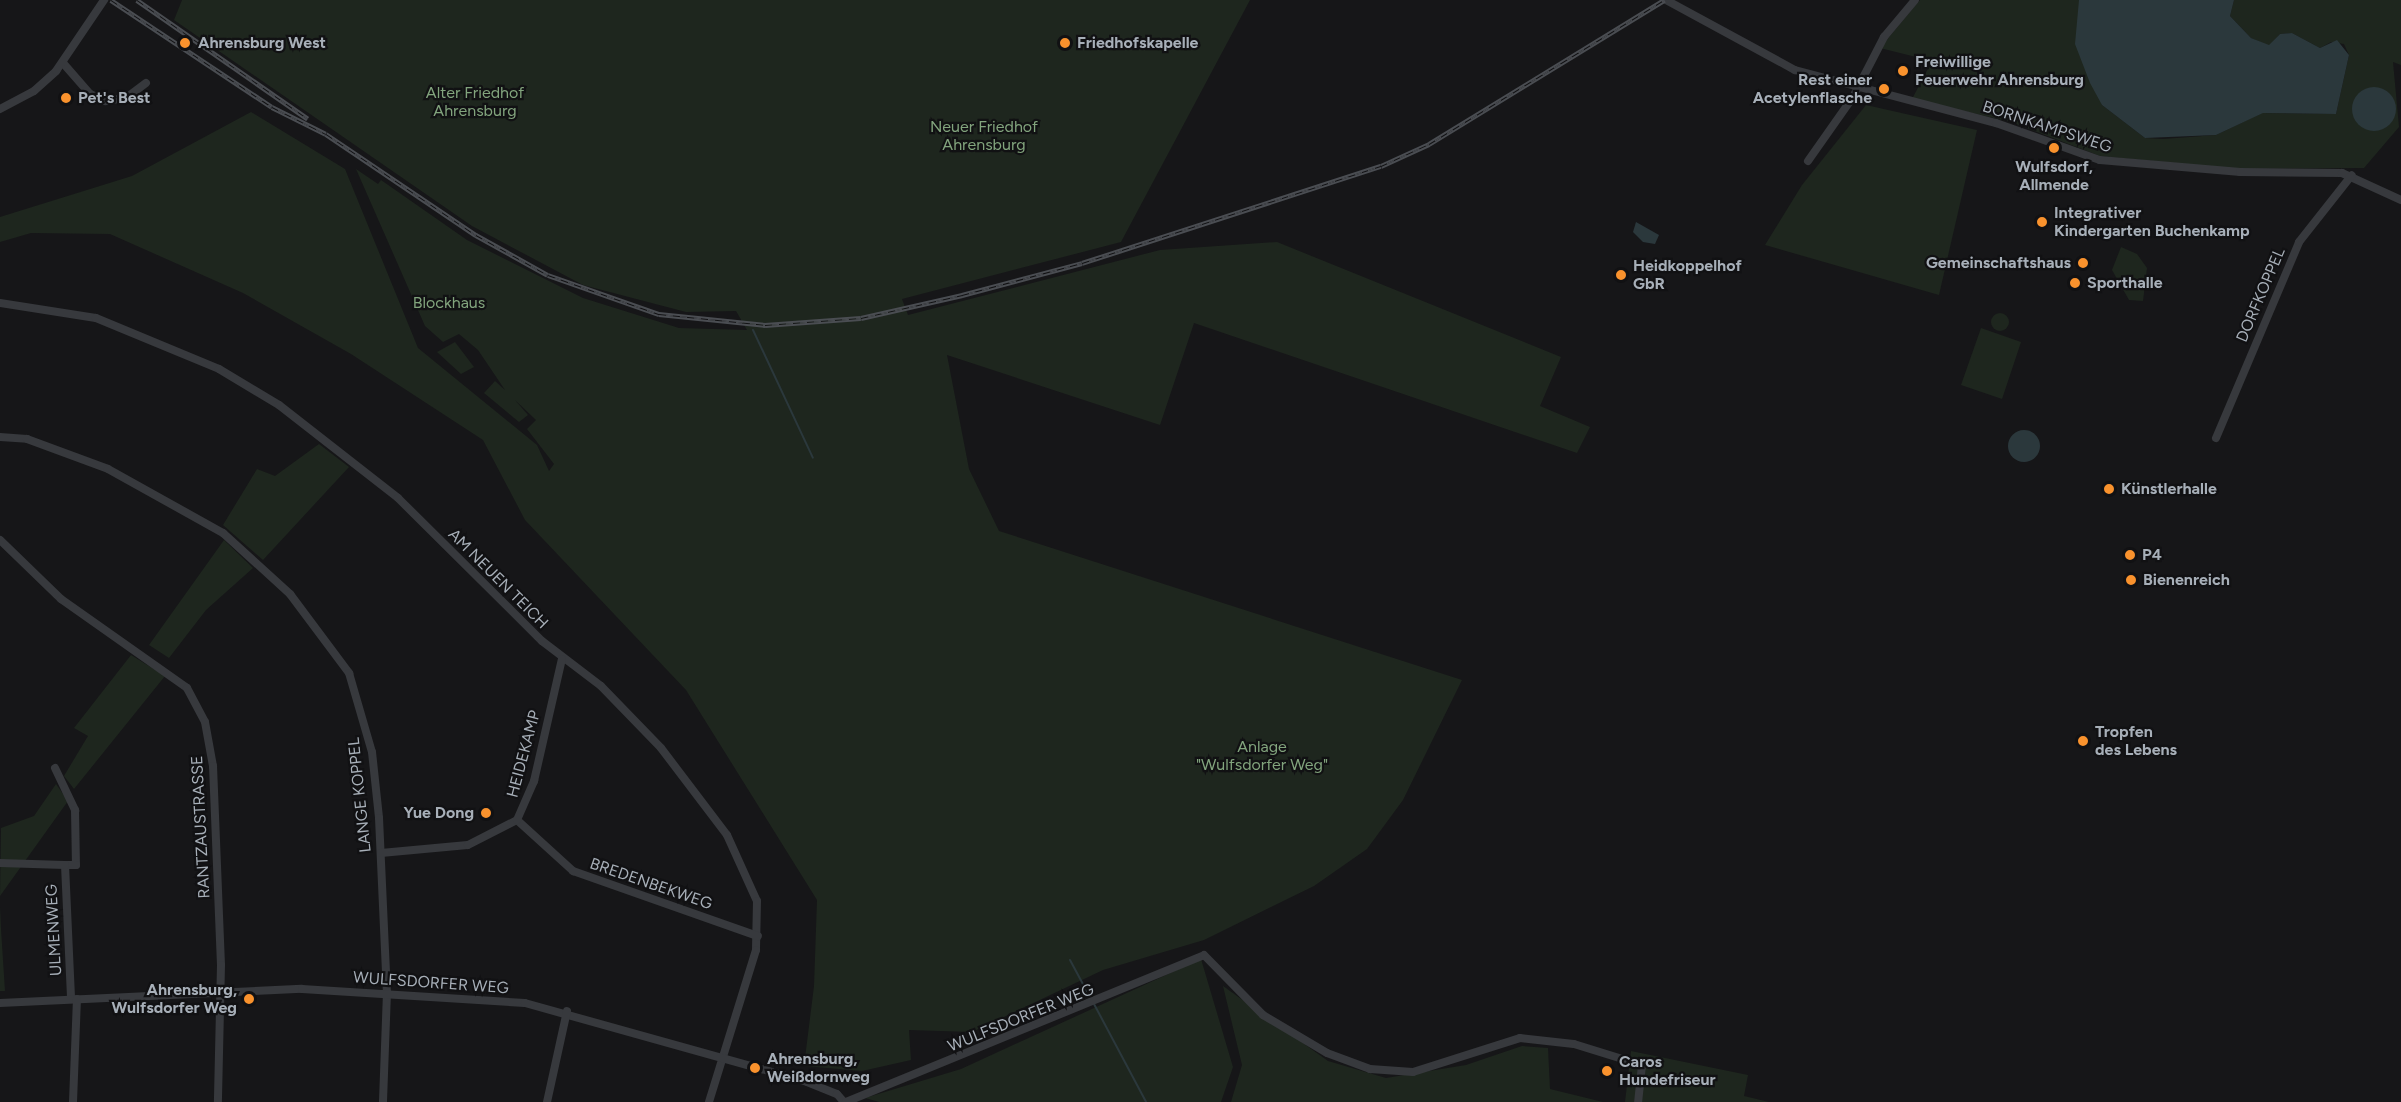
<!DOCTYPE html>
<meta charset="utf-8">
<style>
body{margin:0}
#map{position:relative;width:2401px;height:1102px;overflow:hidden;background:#161618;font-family:Figtree,sans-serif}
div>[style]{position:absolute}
.green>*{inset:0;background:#1e261e}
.round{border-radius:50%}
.water>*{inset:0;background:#2b383c}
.stream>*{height:2px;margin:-1px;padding:0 1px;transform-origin:1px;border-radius:1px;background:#2b383c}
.minor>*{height:8px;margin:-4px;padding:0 4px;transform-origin:4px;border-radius:4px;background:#37393d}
.rail>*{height:4.5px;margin-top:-2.25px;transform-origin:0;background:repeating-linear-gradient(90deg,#111113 0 7px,#4a4d52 0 14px);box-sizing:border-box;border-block:2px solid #4a4d52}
.dots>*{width:16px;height:16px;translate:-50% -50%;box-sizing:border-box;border:3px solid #111113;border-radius:50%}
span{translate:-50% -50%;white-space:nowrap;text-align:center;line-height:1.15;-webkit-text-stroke:4.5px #111113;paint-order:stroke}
.poi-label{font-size:16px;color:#a7afb8;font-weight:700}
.left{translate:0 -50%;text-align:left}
.right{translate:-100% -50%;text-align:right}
.park-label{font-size:16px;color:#82a47d}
.street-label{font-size:16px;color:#a7afb8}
</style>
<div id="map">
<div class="green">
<div style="clip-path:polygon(182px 0,1250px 0,1121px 242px,902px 299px,908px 315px,1160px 250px,1277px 242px,1561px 357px,1540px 406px,1590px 427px,1577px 453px,1194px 323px,1160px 425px,947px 355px,969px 469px,999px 531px,1462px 680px,1403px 800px,1367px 849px,1314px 886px,1204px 940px,1103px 970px,972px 1032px,909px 1030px,911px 1060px,862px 1071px,804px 1066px,814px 986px,817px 900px,686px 690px,525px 520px,483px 440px,351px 354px,243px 293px,110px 234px,31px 233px,0 242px,0 217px,132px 176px,251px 112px,345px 169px,418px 348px,537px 445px,549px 471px,554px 464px,527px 429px,536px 420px,515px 400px,528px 415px,519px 422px,484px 393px,495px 381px,505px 390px,478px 350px,459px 334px,443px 342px,425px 326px,356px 169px,378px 184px,381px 180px,467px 240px,583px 298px,679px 328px,747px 330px,736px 311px,686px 312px,583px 285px,472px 226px,174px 20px)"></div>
<div style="clip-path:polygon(1920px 0,2079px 0,2102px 105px,2145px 138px,2163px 139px,2216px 135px,2262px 113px,2336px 114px,2349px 55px,2344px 44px,2331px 42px,2320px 48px,2292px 33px,2280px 34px,2269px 46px,2251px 38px,2230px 16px,2234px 0,2401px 0,2401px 65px,2393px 62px,2399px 127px,2364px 168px,2239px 169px,2100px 156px,2011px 122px,1912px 99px,1932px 61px,1880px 48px)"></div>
<div style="clip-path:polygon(1866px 105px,1977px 130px,1939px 295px,1765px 245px,1802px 185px)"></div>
<div style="clip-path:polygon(2121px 247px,2137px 254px,2147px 268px,2143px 301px,2129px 300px,2112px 270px)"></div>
<div class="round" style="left:1991px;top:313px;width:18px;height:18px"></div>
<div style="clip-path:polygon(1981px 328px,2021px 342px,2002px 399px,1961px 385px)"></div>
<div style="clip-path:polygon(455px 342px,474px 367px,461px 374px,437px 352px)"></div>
<div style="clip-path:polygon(319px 444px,349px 467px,263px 560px,223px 525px,257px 469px,275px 476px)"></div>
<div style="clip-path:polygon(224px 540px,253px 568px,206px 610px,169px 658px,149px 645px)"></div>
<div style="clip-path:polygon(131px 655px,165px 676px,74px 789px,64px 776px,88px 736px,74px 728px)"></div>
<div style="clip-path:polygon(56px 784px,68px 801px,0 896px,1px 828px,34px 816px)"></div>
<div style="clip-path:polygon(0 906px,1px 929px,5px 991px,0 991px)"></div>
<div style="clip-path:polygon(1201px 959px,1233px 1067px,1221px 1102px,879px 1102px,865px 1098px,961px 1069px)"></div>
<div style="clip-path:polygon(1223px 986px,1328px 1061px,1386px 1078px,1466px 1065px,1522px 1046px,1548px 1048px,1550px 1089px,1603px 1102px,1231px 1102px,1242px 1065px)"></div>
<div style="clip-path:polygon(1631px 1051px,1748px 1075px,1744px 1096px,1769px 1102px,1625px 1102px)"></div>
</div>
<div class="water">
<div style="clip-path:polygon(2079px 0,2234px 0,2230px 16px,2251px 38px,2269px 45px,2280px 34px,2292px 33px,2320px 48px,2337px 40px,2349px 55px,2336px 114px,2263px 113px,2216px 135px,2145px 138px,2102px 105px,2090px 83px,2075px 44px)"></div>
<div class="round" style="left:2352px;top:87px;width:44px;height:44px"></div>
<div style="clip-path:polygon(1636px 222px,1659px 235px,1655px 244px,1643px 242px,1633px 232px)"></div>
<div class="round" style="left:2008px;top:430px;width:32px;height:32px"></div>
</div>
<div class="stream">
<div style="left:753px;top:330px;width:141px;rotate:64.9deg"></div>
<div style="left:1070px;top:960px;width:44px;rotate:61.7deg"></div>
<div style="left:1094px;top:1004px;width:111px;rotate:62deg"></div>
</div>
<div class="minor">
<div style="left:1666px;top:0;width:147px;rotate:28.5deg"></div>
<div style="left:1795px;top:70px;width:208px;rotate:14.8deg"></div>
<div style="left:1996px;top:123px;width:110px;rotate:19.6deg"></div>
<div style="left:2100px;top:160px;width:141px;rotate:4.9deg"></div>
<div style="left:2240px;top:172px;width:102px;rotate:0.6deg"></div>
<div style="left:2342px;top:173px;width:65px;rotate:24.6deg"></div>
<div style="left:63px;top:63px;width:41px;rotate:48.9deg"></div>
<div style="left:90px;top:94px;width:17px;rotate:25deg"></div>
<div style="left:105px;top:101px;width:21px;rotate:-8deg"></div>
<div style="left:126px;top:98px;width:25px;rotate:-37deg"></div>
<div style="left:0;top:109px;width:38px;rotate:-28deg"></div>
<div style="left:34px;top:91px;width:30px;rotate:-42deg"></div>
<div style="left:56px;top:71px;width:86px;rotate:-55.9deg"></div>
<div style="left:1808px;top:161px;width:78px;rotate:-54.9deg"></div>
<div style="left:1853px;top:97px;width:68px;rotate:-62.7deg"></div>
<div style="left:1884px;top:37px;width:48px;rotate:-50deg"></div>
<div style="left:0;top:303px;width:97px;rotate:8.9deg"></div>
<div style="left:96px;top:318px;width:133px;rotate:22.5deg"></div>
<div style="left:219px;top:369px;width:70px;rotate:31deg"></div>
<div style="left:279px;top:405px;width:151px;rotate:38deg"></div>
<div style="left:398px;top:498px;width:203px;rotate:44.8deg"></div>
<div style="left:542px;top:641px;width:74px;rotate:37.3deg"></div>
<div style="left:601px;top:686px;width:86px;rotate:45.9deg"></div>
<div style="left:661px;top:748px;width:109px;rotate:52.8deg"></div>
<div style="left:727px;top:835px;width:72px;rotate:65.6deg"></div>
<div style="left:757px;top:901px;width:49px;rotate:91.2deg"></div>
<div style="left:756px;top:950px;width:159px;rotate:107.2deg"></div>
<div style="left:0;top:437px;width:27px;rotate:4deg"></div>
<div style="left:27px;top:439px;width:86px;rotate:20.3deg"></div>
<div style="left:108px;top:469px;width:132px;rotate:29.1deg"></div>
<div style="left:223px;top:533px;width:91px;rotate:42.3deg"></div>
<div style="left:290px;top:594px;width:99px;rotate:53.2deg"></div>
<div style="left:349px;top:673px;width:82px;rotate:73.8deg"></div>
<div style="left:372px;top:752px;width:66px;rotate:83.9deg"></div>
<div style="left:379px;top:818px;width:174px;rotate:87.4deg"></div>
<div style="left:387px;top:992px;width:110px;rotate:92.1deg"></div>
<div style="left:2216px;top:438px;width:213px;rotate:-67deg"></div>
<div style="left:2299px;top:242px;width:85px;rotate:-51.7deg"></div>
<div style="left:0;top:540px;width:85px;rotate:44deg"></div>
<div style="left:61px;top:599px;width:154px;rotate:35.2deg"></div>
<div style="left:187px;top:688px;width:38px;rotate:62deg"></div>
<div style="left:205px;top:722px;width:45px;rotate:79.7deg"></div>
<div style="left:213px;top:766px;width:199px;rotate:87.7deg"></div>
<div style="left:221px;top:965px;width:137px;rotate:91.3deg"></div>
<div style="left:55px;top:768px;width:47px;rotate:64.5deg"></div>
<div style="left:75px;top:810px;width:55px;rotate:89deg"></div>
<div style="left:76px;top:865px;width:11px;rotate:180deg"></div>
<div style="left:65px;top:865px;width:134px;rotate:87.4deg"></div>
<div style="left:517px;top:820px;width:76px;rotate:42.3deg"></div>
<div style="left:573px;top:871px;width:196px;rotate:19.4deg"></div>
<div style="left:381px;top:853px;width:87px;rotate:-5.3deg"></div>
<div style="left:468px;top:845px;width:55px;rotate:-27deg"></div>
<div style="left:517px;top:820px;width:43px;rotate:-66.4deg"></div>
<div style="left:534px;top:781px;width:125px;rotate:-77.1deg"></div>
<div style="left:0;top:863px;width:65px;rotate:1.8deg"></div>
<div style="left:0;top:1003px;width:302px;rotate:-2.7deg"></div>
<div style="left:302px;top:989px;width:223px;rotate:3.6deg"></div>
<div style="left:525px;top:1003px;width:293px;rotate:15.6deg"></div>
<div style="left:807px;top:1082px;width:32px;rotate:22deg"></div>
<div style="left:837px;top:1094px;width:11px;rotate:49deg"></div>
<div style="left:73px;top:1102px;width:103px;rotate:-87.8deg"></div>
<div style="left:547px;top:1102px;width:93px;rotate:-77.6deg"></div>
<div style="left:846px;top:1102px;width:387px;rotate:-22.3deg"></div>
<div style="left:1204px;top:955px;width:84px;rotate:45.5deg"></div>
<div style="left:1263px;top:1015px;width:74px;rotate:30.7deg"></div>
<div style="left:1327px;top:1053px;width:46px;rotate:20.4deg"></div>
<div style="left:1370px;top:1069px;width:43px;rotate:4deg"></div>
<div style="left:1413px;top:1072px;width:112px;rotate:-17.6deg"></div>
<div style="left:1520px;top:1038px;width:54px;rotate:6.3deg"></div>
<div style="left:1574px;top:1044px;width:71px;rotate:17.2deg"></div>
<div style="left:1642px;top:1065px;width:37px;rotate:96deg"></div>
</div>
<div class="rail">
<div style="left:111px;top:0;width:193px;rotate:33.6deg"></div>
<div style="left:272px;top:107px;width:60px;rotate:26.6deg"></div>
<div style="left:326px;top:134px;width:181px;rotate:34deg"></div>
<div style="left:476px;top:235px;width:82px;rotate:29.1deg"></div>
<div style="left:548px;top:275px;width:118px;rotate:19.4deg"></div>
<div style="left:659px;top:314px;width:107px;rotate:5.9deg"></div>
<div style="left:765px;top:325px;width:96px;rotate:-4.2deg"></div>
<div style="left:861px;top:318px;width:104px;rotate:-12.8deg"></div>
<div style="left:962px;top:295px;width:124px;rotate:-14.9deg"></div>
<div style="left:1082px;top:263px;width:314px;rotate:-18deg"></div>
<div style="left:1381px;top:166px;width:53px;rotate:-24.6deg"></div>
<div style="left:1429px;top:144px;width:276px;rotate:-31.5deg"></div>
<div style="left:137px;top:0;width:208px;rotate:34.8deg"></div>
</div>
<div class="dots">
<div style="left:185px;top:43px;background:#f9922d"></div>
<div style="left:1065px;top:43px;background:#f9922d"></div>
<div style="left:1903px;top:71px;background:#f9922d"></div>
<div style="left:1884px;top:89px;background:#f9922d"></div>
<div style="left:66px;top:98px;background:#f9922d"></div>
<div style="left:2054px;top:148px;background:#f9922d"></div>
<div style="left:2042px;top:222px;background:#f9922d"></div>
<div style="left:2083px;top:263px;background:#f9922d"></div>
<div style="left:1621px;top:275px;background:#f9922d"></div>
<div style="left:2075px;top:283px;background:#f9922d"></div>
<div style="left:2109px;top:489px;background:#f9922d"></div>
<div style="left:2130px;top:555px;background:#f9922d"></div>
<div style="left:2131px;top:580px;background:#f9922d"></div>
<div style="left:2083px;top:741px;background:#f9922d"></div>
<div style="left:486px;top:813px;background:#f9922d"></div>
<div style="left:249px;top:999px;background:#f9922d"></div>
<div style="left:755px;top:1068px;background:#f9922d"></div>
<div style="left:1607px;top:1071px;background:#f9922d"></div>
</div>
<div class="poi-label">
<span class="left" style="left:198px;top:43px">Ahrensburg West</span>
<span class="left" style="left:1077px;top:43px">Friedhofskapelle</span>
<span class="left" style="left:1915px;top:71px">Freiwillige<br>Feuerwehr Ahrensburg</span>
<span class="right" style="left:1872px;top:89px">Rest einer<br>Acetylenflasche</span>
<span class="left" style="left:78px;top:98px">Pet's Best</span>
<span style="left:2054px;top:176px">Wulfsdorf,<br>Allmende</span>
<span class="left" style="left:2054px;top:222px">Integrativer<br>Kindergarten Buchenkamp</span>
<span class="right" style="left:2071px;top:263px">Gemeinschaftshaus</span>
<span class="left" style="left:1633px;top:275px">Heidkoppelhof<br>GbR</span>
<span class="left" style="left:2087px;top:283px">Sporthalle</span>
<span class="left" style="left:2121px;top:489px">Künstlerhalle</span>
<span class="left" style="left:2142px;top:555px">P4</span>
<span class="left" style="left:2143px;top:580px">Bienenreich</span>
<span class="left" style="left:2095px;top:741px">Tropfen<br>des Lebens</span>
<span class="right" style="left:474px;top:813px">Yue Dong</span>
<span class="right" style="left:237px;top:999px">Ahrensburg,<br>Wulfsdorfer Weg</span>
<span class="left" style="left:767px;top:1068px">Ahrensburg,<br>Weißdornweg</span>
<span class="left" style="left:1619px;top:1071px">Caros<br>Hundefriseur</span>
</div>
<div class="park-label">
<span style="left:475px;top:102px">Alter Friedhof<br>Ahrensburg</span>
<span style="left:984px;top:136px">Neuer Friedhof<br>Ahrensburg</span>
<span style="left:449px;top:303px">Blockhaus</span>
<span style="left:1262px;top:756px">Anlage<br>"Wulfsdorfer Weg"</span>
</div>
<div class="street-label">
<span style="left:2047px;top:127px;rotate:18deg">BORNKAMPSWEG</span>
<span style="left:2261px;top:295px;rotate:-67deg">DORFKOPPEL</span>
<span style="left:498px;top:579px;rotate:45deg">AM NEUEN TEICH</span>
<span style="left:524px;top:754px;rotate:-75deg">HEIDEKAMP</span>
<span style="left:360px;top:795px;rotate:-96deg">LANGE KOPPEL</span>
<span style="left:201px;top:827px;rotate:-93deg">RANTZAUSTRASSE</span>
<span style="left:651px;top:884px;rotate:19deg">BREDENBEKWEG</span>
<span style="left:54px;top:930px;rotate:-93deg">ULMENWEG</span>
<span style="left:431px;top:983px;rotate:4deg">WULFSDORFER WEG</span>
<span style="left:1021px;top:1018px;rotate:-22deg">WULFSDORFER WEG</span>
</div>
</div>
